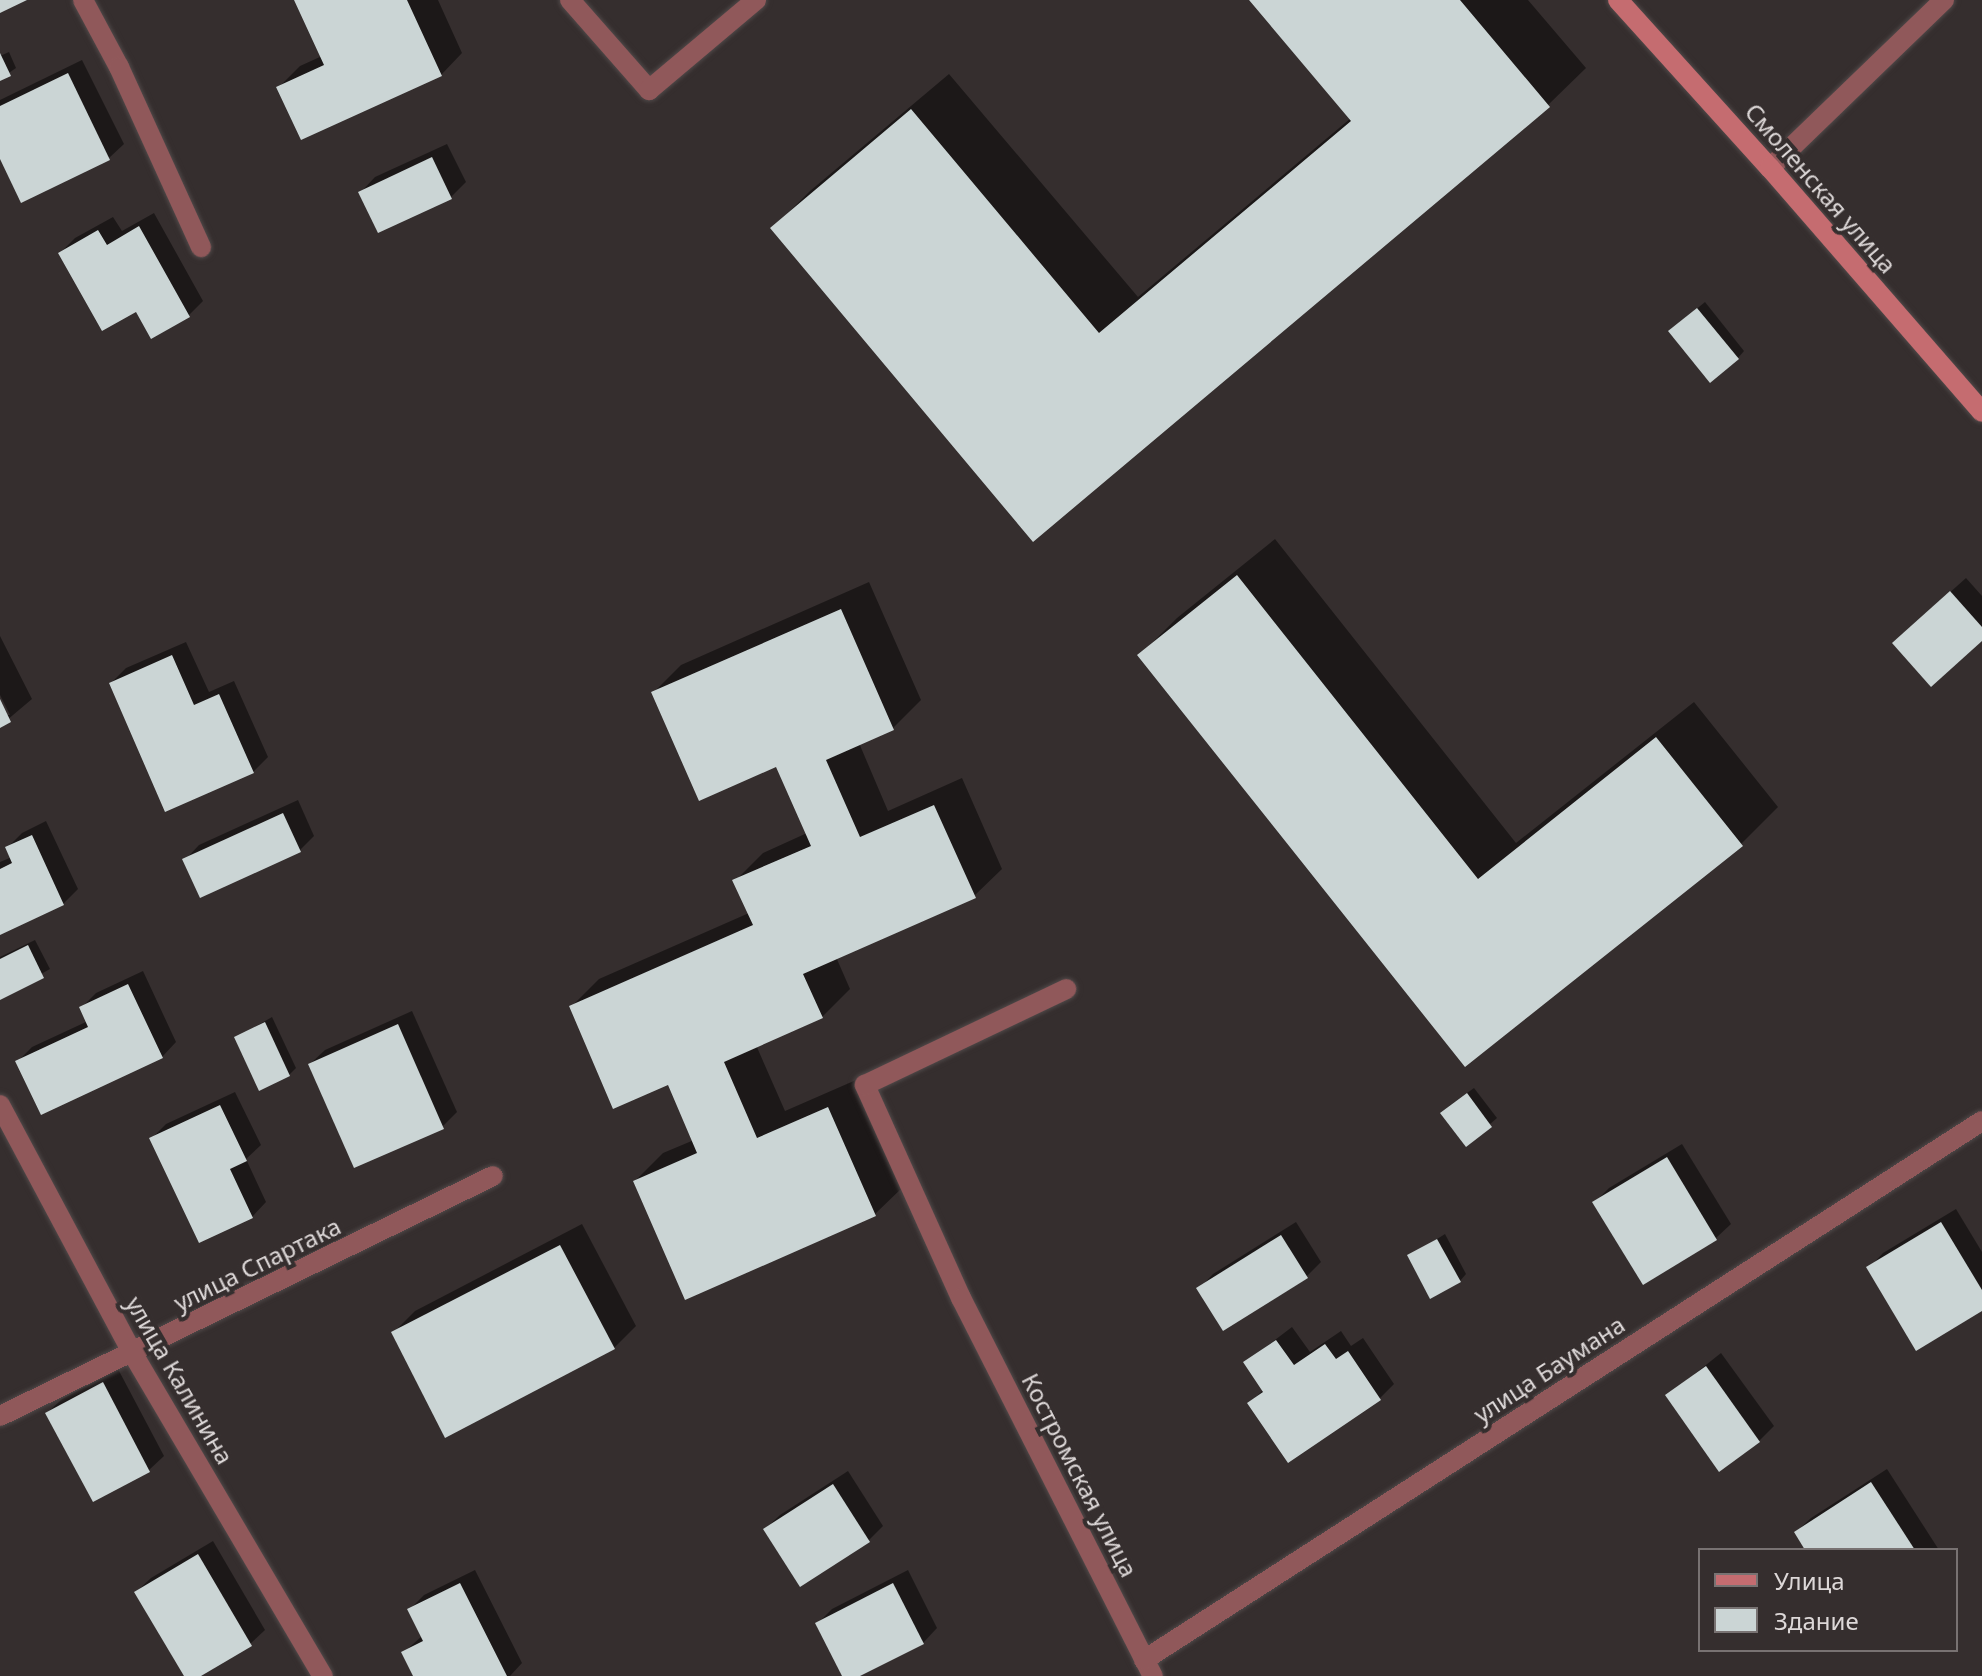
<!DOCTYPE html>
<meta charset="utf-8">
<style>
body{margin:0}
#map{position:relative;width:1982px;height:1676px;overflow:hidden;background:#352e2e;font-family:"Noto Sans",sans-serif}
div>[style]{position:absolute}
.shadow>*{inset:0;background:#0007}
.building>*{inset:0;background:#cbd5d5}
.roads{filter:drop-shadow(0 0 2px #504949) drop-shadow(0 0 2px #504949)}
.lane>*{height:20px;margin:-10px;padding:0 10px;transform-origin:10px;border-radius:10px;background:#90585a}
.street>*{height:20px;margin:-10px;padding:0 10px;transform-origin:10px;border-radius:10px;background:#90585a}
.secondary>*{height:20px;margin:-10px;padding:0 10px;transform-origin:10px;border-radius:10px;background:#c56c70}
span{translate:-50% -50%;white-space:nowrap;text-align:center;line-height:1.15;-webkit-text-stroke:8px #352e2e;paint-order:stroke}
.street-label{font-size:24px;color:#ddd8d8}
.legend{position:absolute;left:1698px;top:1548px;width:260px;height:104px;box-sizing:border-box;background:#352e2e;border:2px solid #787272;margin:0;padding:10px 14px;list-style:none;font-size:24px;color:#ddd8d8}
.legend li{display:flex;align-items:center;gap:16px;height:40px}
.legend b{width:40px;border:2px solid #787272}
</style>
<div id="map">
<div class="shadow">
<div style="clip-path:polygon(296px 0,438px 0,462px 53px,441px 75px,279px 87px,300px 66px,322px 56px)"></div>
<div style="clip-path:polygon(1252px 0,1528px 0,1586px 68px,1548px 105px,1034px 539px,773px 228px,810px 191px,949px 74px,1138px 297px,1351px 118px)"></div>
<div style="clip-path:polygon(9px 52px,16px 68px,0 79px,0 56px)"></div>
<div style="clip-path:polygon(82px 60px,124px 144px,109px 158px,22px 201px,0 155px,0 100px)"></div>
<div style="clip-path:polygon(447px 144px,466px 182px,451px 197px,379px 231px,361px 192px,375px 177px)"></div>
<div style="clip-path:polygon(154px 213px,203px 301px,188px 316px,137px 309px,60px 253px,75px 238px,113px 217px,122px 231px)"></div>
<div style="clip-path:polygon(1705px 302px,1744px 351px,1738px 358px,1677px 325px)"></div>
<div style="clip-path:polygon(1275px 539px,1516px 843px,1694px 702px,1778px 807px,1741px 844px,1465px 1064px,1140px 655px,1177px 618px)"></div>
<div style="clip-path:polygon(1966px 578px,1982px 596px,1982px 638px,1909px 629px)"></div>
<div style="clip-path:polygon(869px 582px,921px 700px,893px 728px,859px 743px,888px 811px,962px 778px,1002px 869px,974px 896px,836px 957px,850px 989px,822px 1017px,756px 1045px,785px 1111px,856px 1080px,903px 1187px,875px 1214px,635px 1181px,663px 1153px,694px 1140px,669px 1082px,571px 1007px,599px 979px,749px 913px,735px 881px,763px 853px,807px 833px,777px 764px,653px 693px,681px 665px)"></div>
<div style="clip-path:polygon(0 636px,32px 699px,0 726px,0 704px,6px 715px,10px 715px,0 695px)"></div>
<div style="clip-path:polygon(186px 642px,209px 692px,234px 681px,268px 757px,253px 772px,111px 683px,126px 668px)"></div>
<div style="clip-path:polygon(298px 800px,314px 836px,300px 850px,185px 860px,199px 845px)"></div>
<div style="clip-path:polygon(46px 821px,78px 889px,63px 904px,0 933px,0 862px,12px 857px,7px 848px,22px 833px)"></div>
<div style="clip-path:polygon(35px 940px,50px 969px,0 997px,0 957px)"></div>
<div style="clip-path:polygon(143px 971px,176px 1042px,162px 1057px,18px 1061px,32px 1047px,88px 1021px,81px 1008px,96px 993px)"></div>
<div style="clip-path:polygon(412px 1011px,457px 1112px,442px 1127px,310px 1064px,325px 1050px)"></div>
<div style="clip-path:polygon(272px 1017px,296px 1068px,289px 1075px,236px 1038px)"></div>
<div style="clip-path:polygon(1474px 1088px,1497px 1118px,1467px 1144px,1449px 1106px)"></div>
<div style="clip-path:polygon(235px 1092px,261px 1145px,246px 1159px,266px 1202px,252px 1217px,152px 1138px,166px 1124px)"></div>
<div style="clip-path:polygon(1682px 1144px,1731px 1224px,1716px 1238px,1643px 1283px,1595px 1202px,1609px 1188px)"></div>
<div style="clip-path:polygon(1956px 1209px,1982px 1252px,1982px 1308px,1869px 1268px,1883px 1253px)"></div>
<div style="clip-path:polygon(1296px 1222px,1321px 1262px,1306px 1277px,1199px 1289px,1213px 1274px)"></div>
<div style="clip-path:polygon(582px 1224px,636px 1326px,614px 1348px,393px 1333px,415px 1311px)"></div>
<div style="clip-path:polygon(1445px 1234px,1466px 1274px,1460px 1281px,1410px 1256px)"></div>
<div style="clip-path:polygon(1292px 1327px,1310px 1352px,1341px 1331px,1351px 1346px,1363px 1338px,1394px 1384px,1380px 1398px,1250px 1403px,1264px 1389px,1246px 1362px)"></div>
<div style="clip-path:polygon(1721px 1353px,1774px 1426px,1759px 1441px,1668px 1395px)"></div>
<div style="clip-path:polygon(118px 1369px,164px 1456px,149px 1470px,94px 1499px,47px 1413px,62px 1399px)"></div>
<div style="clip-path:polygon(1887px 1469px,1939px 1550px,1808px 1550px,1796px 1532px,1811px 1518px)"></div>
<div style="clip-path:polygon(848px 1471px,883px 1526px,869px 1540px,765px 1529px,780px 1515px)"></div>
<div style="clip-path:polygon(213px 1541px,265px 1630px,250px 1644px,197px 1676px,186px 1676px,136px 1592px,151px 1578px)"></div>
<div style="clip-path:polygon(475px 1570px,522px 1663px,510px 1676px,415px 1676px,403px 1653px,422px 1636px,409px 1610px,424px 1595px)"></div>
<div style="clip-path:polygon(908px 1570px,937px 1628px,923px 1643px,855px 1676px,844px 1676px,818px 1623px,832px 1609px)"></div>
</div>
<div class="building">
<div style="clip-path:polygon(0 0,27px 0,0 13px)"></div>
<div style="clip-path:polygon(294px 0,407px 0,442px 76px,301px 140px,276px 87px,324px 65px)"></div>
<div style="clip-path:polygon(1249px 0,1460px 0,1550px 107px,1033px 542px,770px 228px,911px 109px,1099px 333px,1351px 121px)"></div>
<div style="clip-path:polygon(0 53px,11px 76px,0 81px)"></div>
<div style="clip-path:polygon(68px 73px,110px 160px,21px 203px,0 159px,0 106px)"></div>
<div style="clip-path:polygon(432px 157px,452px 199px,378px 233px,358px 192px)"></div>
<div style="clip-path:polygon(139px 226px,190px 317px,151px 339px,136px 312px,102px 331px,58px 253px,98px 230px,107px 245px)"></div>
<div style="clip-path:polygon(1697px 308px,1739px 359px,1710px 383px,1668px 331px)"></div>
<div style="clip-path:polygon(1237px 575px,1478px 879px,1656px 737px,1743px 846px,1465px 1067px,1137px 655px)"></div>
<div style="clip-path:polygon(1950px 591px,1982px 627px,1982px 641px,1931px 687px,1892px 643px)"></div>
<div style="clip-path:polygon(841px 609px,894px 730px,826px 760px,860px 837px,934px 805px,976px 898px,803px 974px,823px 1018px,724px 1062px,757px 1138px,828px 1107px,876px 1216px,685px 1300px,633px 1181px,697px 1153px,668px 1085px,613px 1109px,569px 1006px,753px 925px,732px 880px,811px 846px,776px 767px,699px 801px,651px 692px)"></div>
<div style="clip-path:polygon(172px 655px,194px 705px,219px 694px,254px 773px,165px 812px,109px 683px)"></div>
<div style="clip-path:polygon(0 699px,11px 722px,0 728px)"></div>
<div style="clip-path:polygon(283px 813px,301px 852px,200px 898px,182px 859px)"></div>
<div style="clip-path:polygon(32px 835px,64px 905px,0 935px,0 869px,12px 863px,5px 847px)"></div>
<div style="clip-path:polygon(28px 945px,44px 978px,0 1000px,0 959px)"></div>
<div style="clip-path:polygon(128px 984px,163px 1058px,41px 1115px,15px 1061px,88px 1027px,79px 1007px)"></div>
<div style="clip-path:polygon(265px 1022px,290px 1076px,259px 1091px,234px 1037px)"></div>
<div style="clip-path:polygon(398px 1024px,444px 1129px,354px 1168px,308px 1064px)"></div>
<div style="clip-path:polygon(1467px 1093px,1492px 1127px,1466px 1147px,1440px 1113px)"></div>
<div style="clip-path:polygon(220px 1105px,247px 1161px,230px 1169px,253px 1218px,199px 1243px,149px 1138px)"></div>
<div style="clip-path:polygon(1667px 1157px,1717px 1240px,1643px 1285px,1592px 1202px)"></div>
<div style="clip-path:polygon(1941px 1222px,1982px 1290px,1982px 1311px,1916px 1351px,1866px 1267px)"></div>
<div style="clip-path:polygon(1281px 1235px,1308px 1278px,1223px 1331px,1196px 1288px)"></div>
<div style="clip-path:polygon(1437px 1239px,1461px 1282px,1430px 1299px,1407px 1255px)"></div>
<div style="clip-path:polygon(560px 1245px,615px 1349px,445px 1438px,391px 1332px)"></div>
<div style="clip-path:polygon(1276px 1340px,1294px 1365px,1325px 1344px,1336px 1359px,1348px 1351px,1381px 1400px,1288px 1463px,1247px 1403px,1263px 1392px,1243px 1362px)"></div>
<div style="clip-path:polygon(1706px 1366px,1760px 1442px,1719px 1472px,1665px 1395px)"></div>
<div style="clip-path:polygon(103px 1382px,150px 1472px,93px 1502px,45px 1413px)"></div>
<div style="clip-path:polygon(1871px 1482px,1915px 1550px,1805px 1550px,1794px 1532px)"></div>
<div style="clip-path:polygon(833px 1484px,870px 1542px,800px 1587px,763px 1529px)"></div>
<div style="clip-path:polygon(198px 1554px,252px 1646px,201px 1676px,184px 1676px,134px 1592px)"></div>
<div style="clip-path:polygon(460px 1583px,507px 1676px,413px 1676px,401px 1652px,423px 1641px,407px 1609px)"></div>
<div style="clip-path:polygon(893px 1583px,924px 1644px,860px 1676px,842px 1676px,815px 1623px)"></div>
</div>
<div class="roads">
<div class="lane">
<div style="left:83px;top:0;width:76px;rotate:61.8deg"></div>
<div style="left:119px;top:67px;width:198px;rotate:65.5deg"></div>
<div style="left:570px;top:0;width:120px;rotate:48.7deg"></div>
<div style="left:649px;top:90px;width:140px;rotate:-40.1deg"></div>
<div style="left:1770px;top:168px;width:242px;rotate:-44deg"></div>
<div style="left:961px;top:1298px;width:234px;rotate:-114.3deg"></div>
<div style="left:865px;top:1085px;width:223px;rotate:-25.5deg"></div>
</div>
<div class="street">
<div style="left:0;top:1105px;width:282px;rotate:61.9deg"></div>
<div style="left:133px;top:1354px;width:374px;rotate:59.5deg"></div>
<div style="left:961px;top:1298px;width:424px;rotate:63.1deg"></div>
<div style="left:0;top:1416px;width:548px;rotate:-25.96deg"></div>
<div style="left:1144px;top:1660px;width:996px;rotate:-32.75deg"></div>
</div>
<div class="secondary">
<div style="left:1618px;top:0;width:227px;rotate:47.9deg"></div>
<div style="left:1770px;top:168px;width:323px;rotate:49deg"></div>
</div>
</div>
<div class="street-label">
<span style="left:1821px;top:188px;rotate:49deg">Смоленская улица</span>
<span style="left:257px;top:1264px;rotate:-26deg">улица Спартака</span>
<span style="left:1549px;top:1369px;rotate:-33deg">улица Баумана</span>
<span style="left:180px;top:1380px;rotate:60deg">улица Калинина</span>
<span style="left:1080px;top:1475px;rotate:63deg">Костромская улица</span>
</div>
<ul class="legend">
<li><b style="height:10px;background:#c56c70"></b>Улица</li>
<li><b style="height:22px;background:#cbd5d5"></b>Здание</li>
</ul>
</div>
